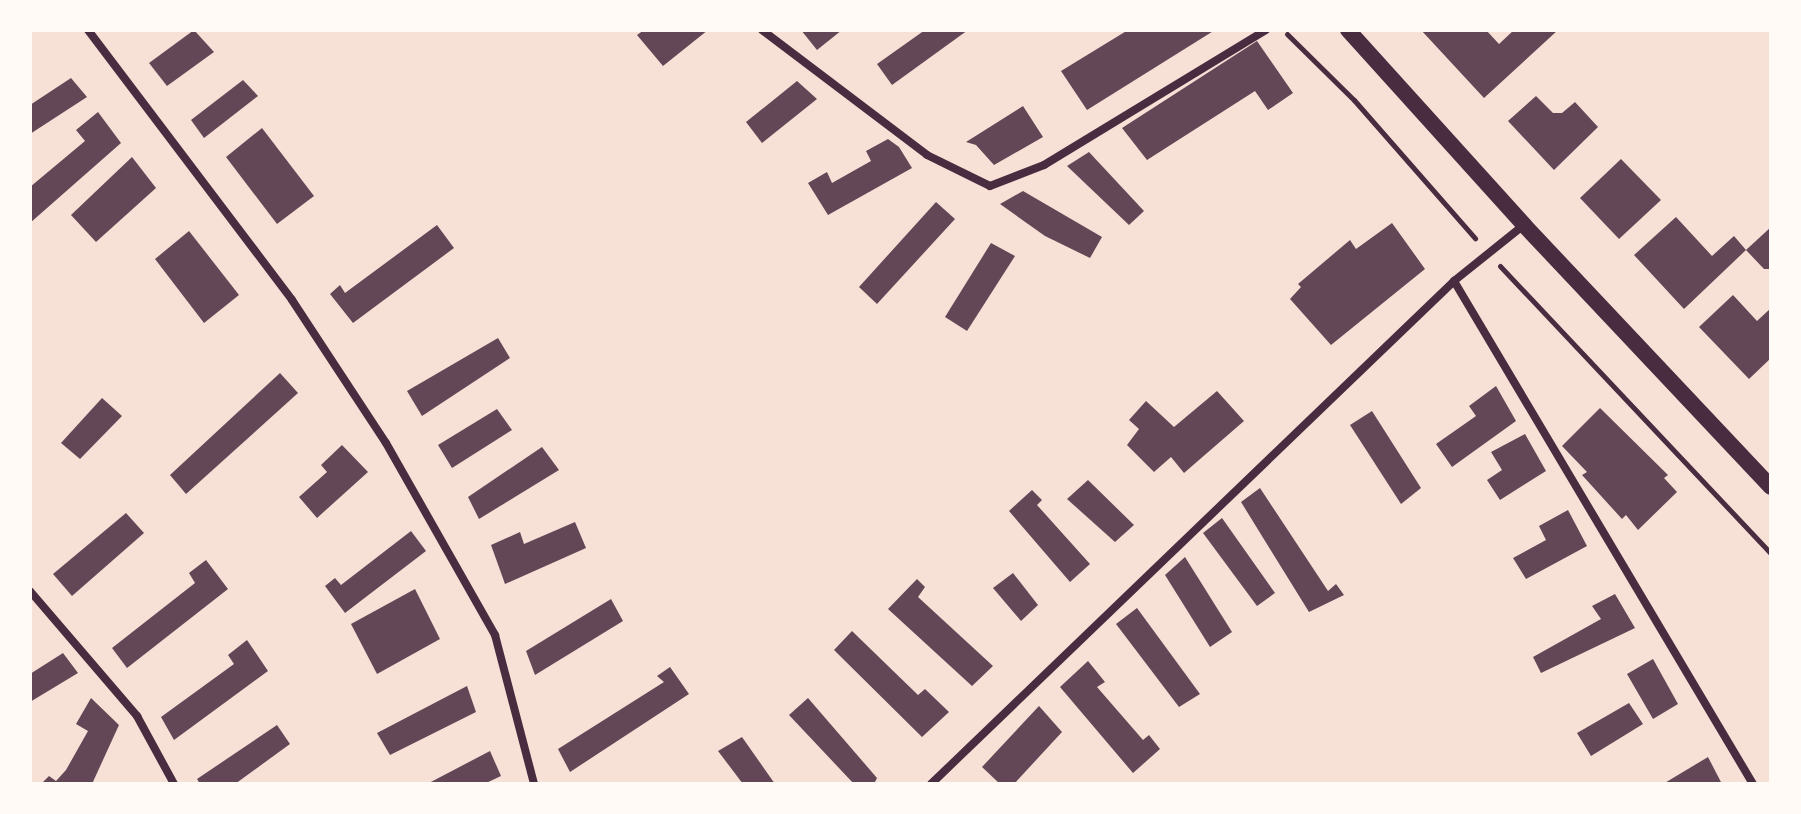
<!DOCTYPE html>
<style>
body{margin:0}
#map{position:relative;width:1801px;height:814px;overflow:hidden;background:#f7e1d7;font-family:Commissioner,sans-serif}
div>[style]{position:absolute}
.building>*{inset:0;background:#644757}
.path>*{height:5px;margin:-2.5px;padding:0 2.5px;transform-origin:2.5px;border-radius:2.5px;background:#4a2c40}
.minor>*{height:8px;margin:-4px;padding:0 4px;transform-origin:4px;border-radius:4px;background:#4a2c40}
.secondary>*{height:16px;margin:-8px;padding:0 8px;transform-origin:8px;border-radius:8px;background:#4a2c40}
span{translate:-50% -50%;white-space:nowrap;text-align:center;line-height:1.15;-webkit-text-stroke:7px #fffaf5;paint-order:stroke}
.frame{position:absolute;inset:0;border:32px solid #fffaf5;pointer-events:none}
</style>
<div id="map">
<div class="building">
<div style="clip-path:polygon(194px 30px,214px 52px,167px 86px,149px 63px)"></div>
<div style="clip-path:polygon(644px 30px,660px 32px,708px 30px,663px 66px,637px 35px)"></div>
<div style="clip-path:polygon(801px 30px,842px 30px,817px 50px)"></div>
<div style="clip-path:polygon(925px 30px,968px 30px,892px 85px,877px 64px)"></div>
<div style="clip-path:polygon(1128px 30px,1215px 30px,1087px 110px,1061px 71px)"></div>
<div style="clip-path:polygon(1421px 30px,1486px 30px,1499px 44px,1514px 30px,1558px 30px,1484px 98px)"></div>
<div style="clip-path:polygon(1257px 41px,1293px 93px,1268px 110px,1255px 91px,1147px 160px,1122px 128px)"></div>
<div style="clip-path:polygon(71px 78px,87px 97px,30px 134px,30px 105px)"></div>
<div style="clip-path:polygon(243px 80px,258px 96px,204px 138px,191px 120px)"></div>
<div style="clip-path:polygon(797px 81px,817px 99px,762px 143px,746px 122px)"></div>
<div style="clip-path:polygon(1536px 96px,1553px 113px,1562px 113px,1575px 102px,1598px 127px,1554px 170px,1508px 121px)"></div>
<div style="clip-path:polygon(1023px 106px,1043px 137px,994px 165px,976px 145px,966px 142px)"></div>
<div style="clip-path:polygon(98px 112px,121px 143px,30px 223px,30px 187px,85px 141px,76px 130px)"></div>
<div style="clip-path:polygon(262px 128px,314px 196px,277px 224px,226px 157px)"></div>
<div style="clip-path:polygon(888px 139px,899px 147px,912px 168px,828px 215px,808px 183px,827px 172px,832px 183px,871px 161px,866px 151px)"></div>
<div style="clip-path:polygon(1089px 152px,1144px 211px,1129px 225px,1067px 166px)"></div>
<div style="clip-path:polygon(132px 157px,156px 188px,96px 242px,71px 215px)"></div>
<div style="clip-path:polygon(1621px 159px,1661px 200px,1619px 239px,1580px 198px)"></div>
<div style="clip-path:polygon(1023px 191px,1102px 237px,1090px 258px,1045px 236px,1000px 204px)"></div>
<div style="clip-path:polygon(936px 202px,955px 219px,877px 304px,859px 287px)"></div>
<div style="clip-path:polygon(1676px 217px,1712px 256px,1734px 236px,1746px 250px,1684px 309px,1634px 255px)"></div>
<div style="clip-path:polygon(1392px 223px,1425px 269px,1331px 345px,1290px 299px,1301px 287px,1298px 284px,1350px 240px,1356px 249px)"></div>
<div style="clip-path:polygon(437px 225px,454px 248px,353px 323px,330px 294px,340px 285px,345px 293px)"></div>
<div style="clip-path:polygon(1771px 227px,1771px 269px,1764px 269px,1746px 250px)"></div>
<div style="clip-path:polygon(189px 231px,239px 295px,204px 323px,155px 259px)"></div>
<div style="clip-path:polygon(991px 243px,1015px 256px,967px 331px,945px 317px)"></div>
<div style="clip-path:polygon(1733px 295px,1757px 321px,1771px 308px,1771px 358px,1749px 379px,1699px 327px)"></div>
<div style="clip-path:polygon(498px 338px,510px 358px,422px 416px,407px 391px)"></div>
<div style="clip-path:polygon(280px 373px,298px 393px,186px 494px,170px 475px)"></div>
<div style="clip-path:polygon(1496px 386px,1516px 421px,1452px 467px,1436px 444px,1476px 416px,1469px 406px)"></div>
<div style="clip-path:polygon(1217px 391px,1244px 421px,1184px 473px,1171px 457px,1154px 472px,1127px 445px,1139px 429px,1129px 420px,1146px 401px,1174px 427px)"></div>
<div style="clip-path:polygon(102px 398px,122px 416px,80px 459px,61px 443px)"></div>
<div style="clip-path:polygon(1600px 408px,1668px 475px,1664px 478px,1677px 492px,1638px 530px,1626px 515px,1622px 519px,1582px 475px,1587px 472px,1562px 446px)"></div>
<div style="clip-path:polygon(497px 409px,512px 430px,452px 468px,438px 445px)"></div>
<div style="clip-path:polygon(1372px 411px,1421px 488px,1401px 504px,1350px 425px)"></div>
<div style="clip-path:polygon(1525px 434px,1546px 471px,1500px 500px,1487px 480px,1502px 470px,1491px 452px)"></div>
<div style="clip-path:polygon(342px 445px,368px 472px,317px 518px,299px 497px,327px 472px,321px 465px)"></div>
<div style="clip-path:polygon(542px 447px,559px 470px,479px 519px,468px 497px)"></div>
<div style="clip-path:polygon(1088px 480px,1134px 525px,1115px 542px,1067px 499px)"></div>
<div style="clip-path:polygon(1260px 488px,1328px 591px,1336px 584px,1344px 595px,1309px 612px,1241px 502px)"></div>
<div style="clip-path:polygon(1032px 490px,1042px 500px,1037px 505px,1090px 564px,1070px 582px,1009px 511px)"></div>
<div style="clip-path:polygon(1568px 510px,1587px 546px,1526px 579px,1513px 558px,1546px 540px,1539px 526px)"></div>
<div style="clip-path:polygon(126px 513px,144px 533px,72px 596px,53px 574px)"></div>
<div style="clip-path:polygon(1222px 518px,1275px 593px,1257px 606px,1203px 533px)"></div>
<div style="clip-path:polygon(575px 522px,586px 548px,505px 584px,491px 545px,520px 532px,524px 544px)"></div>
<div style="clip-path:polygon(411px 531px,426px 551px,345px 613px,325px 586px,335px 578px,341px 585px)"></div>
<div style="clip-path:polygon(1185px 557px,1232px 632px,1210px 647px,1165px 575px)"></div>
<div style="clip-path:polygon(206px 560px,228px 589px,127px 668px,112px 648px,195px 583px,189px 573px)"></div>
<div style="clip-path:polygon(1013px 573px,1038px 605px,1021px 621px,993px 588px)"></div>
<div style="clip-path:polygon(917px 579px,925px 587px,918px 597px,993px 666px,972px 686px,888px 609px)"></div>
<div style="clip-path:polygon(415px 589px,440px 639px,377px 674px,351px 624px)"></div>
<div style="clip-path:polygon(1615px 594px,1635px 628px,1541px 673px,1533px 657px,1601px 619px,1592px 606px)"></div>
<div style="clip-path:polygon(611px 599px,623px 621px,535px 675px,526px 651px)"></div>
<div style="clip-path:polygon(1137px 608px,1200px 694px,1179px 707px,1116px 624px)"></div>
<div style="clip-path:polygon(852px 631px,918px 695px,925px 689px,949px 712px,922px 737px,834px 650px)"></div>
<div style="clip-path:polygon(247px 640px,268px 671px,174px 740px,161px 717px,234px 664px,228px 655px)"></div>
<div style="clip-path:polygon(63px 653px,78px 673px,30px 702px,30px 674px)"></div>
<div style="clip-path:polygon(1653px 659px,1678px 704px,1653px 719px,1627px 674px)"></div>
<div style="clip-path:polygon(1088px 661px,1105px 682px,1097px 687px,1143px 740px,1149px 735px,1160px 749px,1133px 773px,1060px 687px)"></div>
<div style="clip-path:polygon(670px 667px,689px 694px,570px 772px,558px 749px,664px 682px,657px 676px)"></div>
<div style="clip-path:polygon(467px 686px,476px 712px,390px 755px,377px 733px)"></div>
<div style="clip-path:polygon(91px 698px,119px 725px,92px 784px,41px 784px,49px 776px,56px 781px,66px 770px,88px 731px,76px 724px)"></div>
<div style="clip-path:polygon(808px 698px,877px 778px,874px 784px,854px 784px,789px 715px)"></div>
<div style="clip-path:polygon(1629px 703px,1643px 724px,1591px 756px,1577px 733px)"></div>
<div style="clip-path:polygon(1039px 706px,1062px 732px,1014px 784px,1000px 784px,982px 767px)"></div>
<div style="clip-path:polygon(277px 725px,290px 744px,235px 784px,200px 784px,197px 779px)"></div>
<div style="clip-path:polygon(742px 737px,775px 784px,743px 784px,718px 751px)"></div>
<div style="clip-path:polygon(490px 751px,501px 776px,484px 784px,427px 784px)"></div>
<div style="clip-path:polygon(1708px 757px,1722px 784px,1663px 784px)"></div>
</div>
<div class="path">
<div style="left:1287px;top:34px;width:94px;rotate:44.6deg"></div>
<div style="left:1354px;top:100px;width:184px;rotate:48.8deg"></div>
<div style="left:1500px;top:266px;width:395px;rotate:46.7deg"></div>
</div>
<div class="minor">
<div style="left:88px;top:30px;width:338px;rotate:52.9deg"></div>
<div style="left:292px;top:300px;width:171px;rotate:56.7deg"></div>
<div style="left:386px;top:443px;width:221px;rotate:60.4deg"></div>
<div style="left:495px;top:635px;width:154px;rotate:75.3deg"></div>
<div style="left:762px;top:30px;width:207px;rotate:37.1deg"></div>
<div style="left:927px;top:155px;width:70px;rotate:26.2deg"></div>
<div style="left:990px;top:186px;width:58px;rotate:-21.3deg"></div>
<div style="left:1044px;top:165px;width:260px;rotate:-31.3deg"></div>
<div style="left:1454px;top:281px;width:585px;rotate:59.27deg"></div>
<div style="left:30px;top:591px;width:165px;rotate:49.4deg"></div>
<div style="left:137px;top:716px;width:77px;rotate:61.4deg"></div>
<div style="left:931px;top:784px;width:726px;rotate:-43.88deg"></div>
<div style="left:1454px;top:281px;width:90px;rotate:-38.7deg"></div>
</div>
<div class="secondary">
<div style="left:1348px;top:30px;width:263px;rotate:47.9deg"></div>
<div style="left:1524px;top:225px;width:360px;rotate:46.7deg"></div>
</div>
<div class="frame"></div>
</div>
